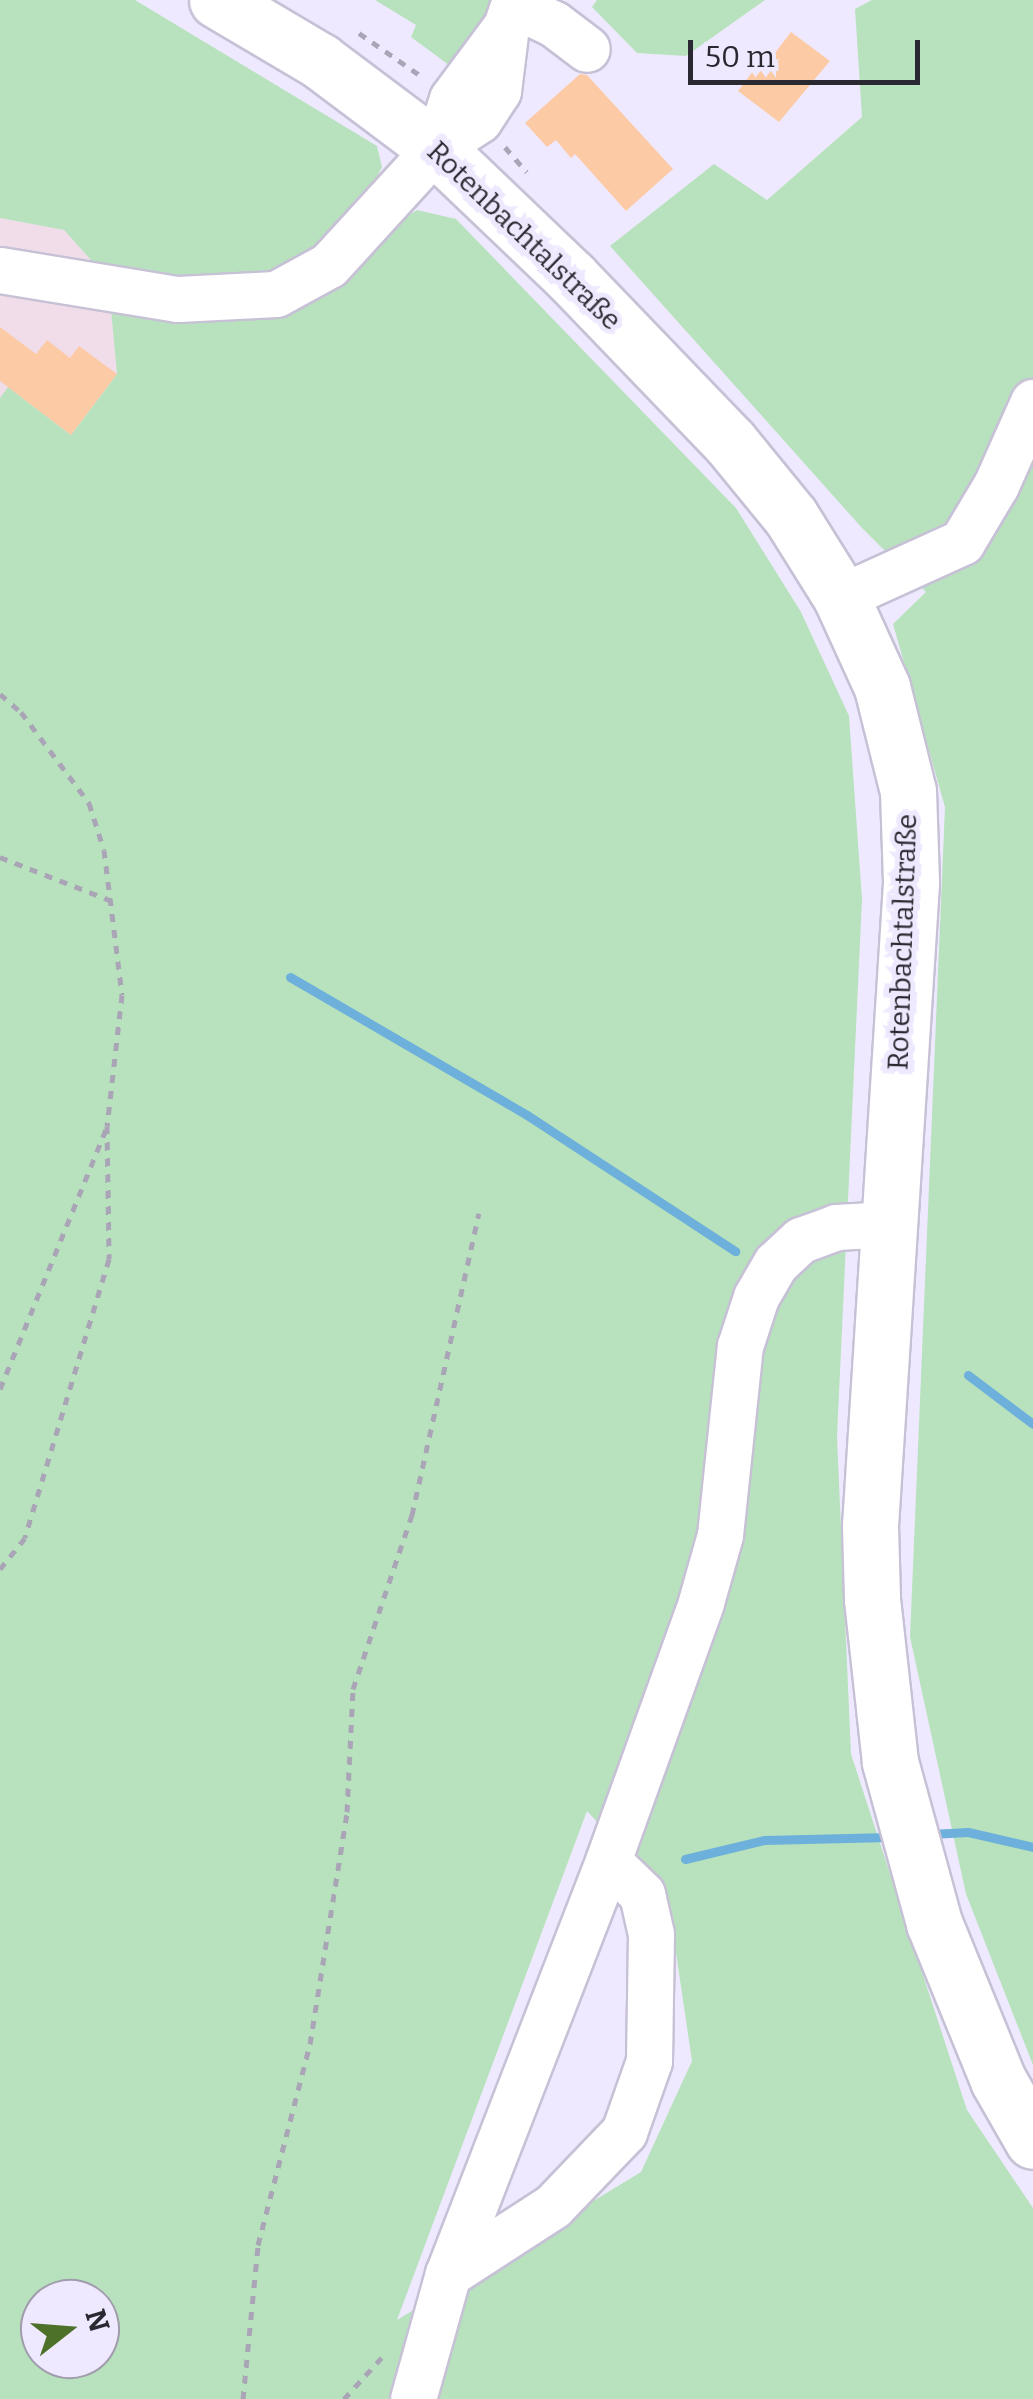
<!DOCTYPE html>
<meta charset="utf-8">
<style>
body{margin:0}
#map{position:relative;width:1033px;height:2399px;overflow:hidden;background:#efe9ff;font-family:Bitter,serif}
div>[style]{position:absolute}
.commercial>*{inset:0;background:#f1dcea}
.green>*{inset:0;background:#b8e2bd}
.stream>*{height:9px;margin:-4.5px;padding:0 4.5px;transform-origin:4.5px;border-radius:4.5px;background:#6db0db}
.building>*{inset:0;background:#fccba6}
.path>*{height:5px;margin-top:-2.5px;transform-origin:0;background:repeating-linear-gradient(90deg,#aaa5b6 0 8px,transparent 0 16px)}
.roads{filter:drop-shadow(2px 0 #c7c1d6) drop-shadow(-2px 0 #c7c1d6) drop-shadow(0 2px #c7c1d6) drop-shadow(0 -2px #c7c1d6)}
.minor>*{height:45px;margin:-22.5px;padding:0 22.5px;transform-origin:22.5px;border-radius:22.5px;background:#fff}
.major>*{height:55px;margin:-27.5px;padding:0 27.5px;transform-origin:27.5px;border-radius:27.5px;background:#fff}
span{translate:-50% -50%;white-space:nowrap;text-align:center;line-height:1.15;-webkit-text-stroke:10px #efe9ff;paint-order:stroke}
.street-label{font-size:28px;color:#2a2830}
.north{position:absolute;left:20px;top:2279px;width:100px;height:100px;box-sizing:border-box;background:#efe9ff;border:2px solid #a09cac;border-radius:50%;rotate:73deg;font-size:28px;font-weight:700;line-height:40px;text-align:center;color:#2a2830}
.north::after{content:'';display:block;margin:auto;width:35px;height:45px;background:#4e712a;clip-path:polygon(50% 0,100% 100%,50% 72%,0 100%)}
.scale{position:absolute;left:688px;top:40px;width:232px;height:45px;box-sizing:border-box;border:5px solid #2a2830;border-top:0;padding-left:12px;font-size:30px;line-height:35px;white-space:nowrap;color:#2a2830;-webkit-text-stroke:8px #efe9ff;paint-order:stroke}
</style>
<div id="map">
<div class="commercial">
<div style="clip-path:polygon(0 218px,64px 230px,108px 279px,117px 374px,71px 435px,8px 388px,0 398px)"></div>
</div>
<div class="green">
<div style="clip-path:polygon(evenodd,0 0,135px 0,377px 146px,382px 167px,363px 204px,382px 232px,417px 210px,456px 219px,736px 508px,801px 612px,849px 716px,862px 899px,837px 1437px,851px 1754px,967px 2110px,1033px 2208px,1033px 2399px,0 2399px,0 398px,8px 387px,71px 435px,117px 374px,108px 279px,64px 230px,0 218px,0 0,587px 1811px,668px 1899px,692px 2061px,641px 2172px,397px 2320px,587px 1811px,0 0,40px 2299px,100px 2299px,100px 2359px,40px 2359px,40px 2299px)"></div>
<div style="clip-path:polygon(375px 0,491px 0,486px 28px,453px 68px,411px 37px,416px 25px)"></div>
<div style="clip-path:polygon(597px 0,765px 0,686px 56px,637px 53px,592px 7px)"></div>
<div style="clip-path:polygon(872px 0,1033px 0,1033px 2065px,966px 1894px,910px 1637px,945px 807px,893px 624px,926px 592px,862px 528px,610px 246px,714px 164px,767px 200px,862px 117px,855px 9px)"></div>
</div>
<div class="stream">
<div style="left:290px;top:977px;width:274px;rotate:30.2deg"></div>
<div style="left:527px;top:1115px;width:249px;rotate:33.2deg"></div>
<div style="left:968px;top:1375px;width:81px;rotate:37deg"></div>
<div style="left:931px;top:1834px;width:37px;rotate:-3deg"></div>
<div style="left:968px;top:1832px;width:67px;rotate:13deg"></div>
<div style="left:685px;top:1859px;width:81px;rotate:-13.5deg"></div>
<div style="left:764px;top:1840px;width:126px;rotate:-1.4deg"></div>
</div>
<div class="building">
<div style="clip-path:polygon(791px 32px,830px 61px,779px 122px,738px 91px,757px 66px,762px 70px)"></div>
<div style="clip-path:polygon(580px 74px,587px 75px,673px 169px,626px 211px,575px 154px,571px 158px,556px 140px,547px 147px,525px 123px)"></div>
<div style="clip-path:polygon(0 327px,36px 354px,47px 340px,70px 358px,79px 346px,117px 374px,71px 435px,0 381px)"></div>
</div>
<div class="path">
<div style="left:359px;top:33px;width:79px;rotate:34.7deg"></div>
<div style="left:505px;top:147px;width:33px;rotate:49deg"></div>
<div style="left:0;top:694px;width:28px;rotate:41deg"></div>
<div style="left:21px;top:712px;width:114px;rotate:53.2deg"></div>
<div style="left:89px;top:803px;width:49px;rotate:72.3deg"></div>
<div style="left:104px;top:850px;width:146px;rotate:82.9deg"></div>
<div style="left:122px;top:995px;width:132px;rotate:96.5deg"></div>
<div style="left:107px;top:1126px;width:133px;rotate:89.1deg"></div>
<div style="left:109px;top:1259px;width:291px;rotate:106.8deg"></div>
<div style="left:25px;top:1538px;width:40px;rotate:129deg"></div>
<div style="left:0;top:857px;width:118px;rotate:21.4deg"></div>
<div style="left:0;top:1389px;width:281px;rotate:-67.8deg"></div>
<div style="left:243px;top:2399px;width:155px;rotate:-84.4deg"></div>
<div style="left:258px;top:2245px;width:208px;rotate:-75.5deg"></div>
<div style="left:310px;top:2044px;width:235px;rotate:-80.9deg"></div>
<div style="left:347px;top:1812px;width:123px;rotate:-87.2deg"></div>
<div style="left:353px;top:1689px;width:184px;rotate:-71.3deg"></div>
<div style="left:412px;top:1515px;width:309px;rotate:-77.5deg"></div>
<div style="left:344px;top:2399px;width:59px;rotate:-47.7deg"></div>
</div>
<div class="roads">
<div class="minor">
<div style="left:514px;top:5px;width:44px;rotate:25.4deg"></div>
<div style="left:554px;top:24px;width:41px;rotate:37.1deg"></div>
<div style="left:436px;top:148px;width:52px;rotate:-71.9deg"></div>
<div style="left:452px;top:99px;width:86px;rotate:-53.5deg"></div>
<div style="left:0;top:270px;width:180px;rotate:9.3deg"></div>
<div style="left:178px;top:299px;width:98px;rotate:-2.9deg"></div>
<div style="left:276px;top:294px;width:60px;rotate:-28.7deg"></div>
<div style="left:329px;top:265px;width:159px;rotate:-47.6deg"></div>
<div style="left:436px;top:148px;width:51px;rotate:-33.1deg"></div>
<div style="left:479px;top:120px;width:35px;rotate:-57deg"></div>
<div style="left:498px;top:91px;width:65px;rotate:-83deg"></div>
<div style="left:506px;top:26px;width:28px;rotate:-71deg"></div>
<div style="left:841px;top:597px;width:133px;rotate:-24.4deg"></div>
<div style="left:962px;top:542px;width:66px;rotate:-59.2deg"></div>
<div style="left:996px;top:485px;width:91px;rotate:-66deg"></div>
<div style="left:448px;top:2274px;width:125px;rotate:-32.9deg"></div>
<div style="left:553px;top:2206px;width:103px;rotate:-46.2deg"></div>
<div style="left:624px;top:2132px;width:75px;rotate:-70.6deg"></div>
<div style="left:649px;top:2061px;width:127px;rotate:-89.1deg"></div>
<div style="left:651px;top:1934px;width:41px;rotate:-102.7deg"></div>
<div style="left:642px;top:1894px;width:47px;rotate:-135.9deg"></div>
<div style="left:413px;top:2399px;width:130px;rotate:-74.4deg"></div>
<div style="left:448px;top:2274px;width:443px;rotate:-68.8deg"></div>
<div style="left:608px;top:1861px;width:275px;rotate:-70.2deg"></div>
<div style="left:701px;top:1602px;width:70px;rotate:-74.2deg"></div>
<div style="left:720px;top:1535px;width:190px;rotate:-84deg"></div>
<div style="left:740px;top:1346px;width:52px;rotate:-71.9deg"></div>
<div style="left:756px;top:1297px;width:39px;rotate:-60deg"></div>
<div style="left:776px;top:1263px;width:34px;rotate:-43deg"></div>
<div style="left:801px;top:1240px;width:37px;rotate:-20deg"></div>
<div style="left:836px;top:1227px;width:54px;rotate:-3.2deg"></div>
</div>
<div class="major">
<div style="left:217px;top:0;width:120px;rotate:30.6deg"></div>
<div style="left:320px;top:61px;width:145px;rotate:36.9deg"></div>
<div style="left:436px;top:148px;width:187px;rotate:43.7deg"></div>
<div style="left:571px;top:277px;width:228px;rotate:46.1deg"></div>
<div style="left:729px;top:441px;width:98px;rotate:50.8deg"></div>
<div style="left:791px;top:517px;width:94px;rotate:58deg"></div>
<div style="left:841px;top:597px;width:99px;rotate:65.5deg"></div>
<div style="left:882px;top:687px;width:107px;rotate:76deg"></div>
<div style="left:908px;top:791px;width:92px;rotate:88.1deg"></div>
<div style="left:911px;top:883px;width:644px;rotate:93.65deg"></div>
<div style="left:870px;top:1526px;width:73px;rotate:88.4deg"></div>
<div style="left:872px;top:1599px;width:164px;rotate:83.7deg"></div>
<div style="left:890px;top:1762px;width:167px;rotate:74.7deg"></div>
<div style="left:934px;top:1923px;width:170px;rotate:67.8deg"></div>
<div style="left:998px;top:2080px;width:70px;rotate:60.2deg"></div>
</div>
</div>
<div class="street-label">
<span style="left:524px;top:236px;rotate:44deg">Rotenbachtalstraße</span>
<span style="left:903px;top:942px;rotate:-88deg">Rotenbachtalstraße</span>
</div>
<div class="north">N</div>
<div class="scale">50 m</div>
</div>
